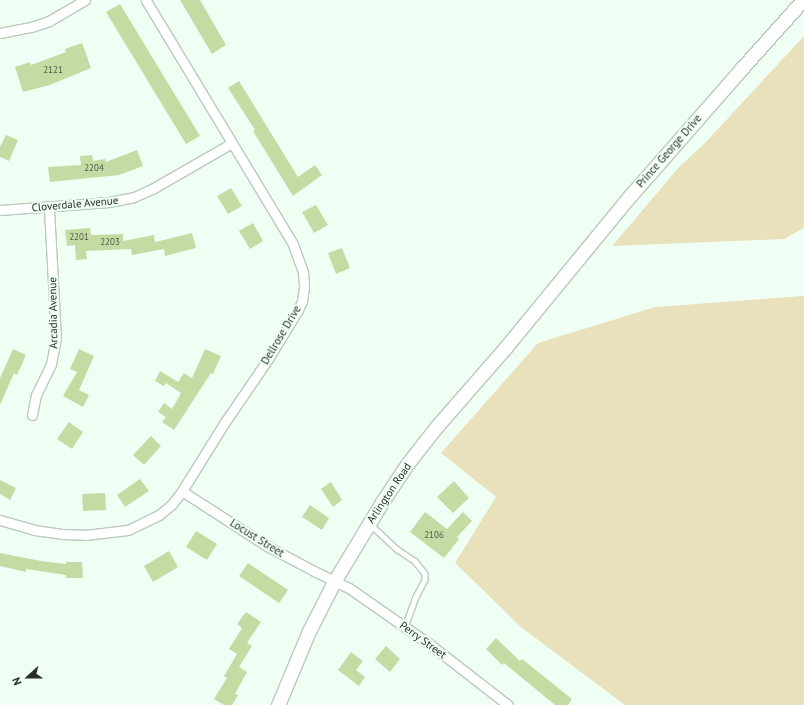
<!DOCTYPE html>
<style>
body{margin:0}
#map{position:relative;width:804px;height:705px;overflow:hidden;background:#f0fff4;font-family:"PT Sans",sans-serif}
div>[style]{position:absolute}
.green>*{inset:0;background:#e9e1bb}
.building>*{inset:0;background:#c4dba4}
.roads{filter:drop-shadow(1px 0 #bbc9bf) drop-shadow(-1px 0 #bbc9bf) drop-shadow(0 1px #bbc9bf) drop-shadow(0 -1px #bbc9bf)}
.lane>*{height:4.5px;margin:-2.25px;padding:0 2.25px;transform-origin:2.25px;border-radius:2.25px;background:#fff}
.street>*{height:9px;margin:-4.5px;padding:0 4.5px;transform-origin:4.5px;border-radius:4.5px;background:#fff}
.secondary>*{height:13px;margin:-6.5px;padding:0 6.5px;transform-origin:6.5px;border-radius:6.5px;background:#fff}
span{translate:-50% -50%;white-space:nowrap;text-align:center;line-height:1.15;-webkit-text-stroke:4px #f0fff4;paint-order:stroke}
.number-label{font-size:9px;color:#505949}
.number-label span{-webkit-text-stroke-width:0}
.street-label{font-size:11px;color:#292e2b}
.north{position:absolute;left:8px;top:657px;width:40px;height:40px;-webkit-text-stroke:3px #f0fff4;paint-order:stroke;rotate:249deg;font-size:11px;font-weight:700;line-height:16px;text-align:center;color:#292e2b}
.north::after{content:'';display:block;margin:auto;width:14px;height:18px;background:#292e2b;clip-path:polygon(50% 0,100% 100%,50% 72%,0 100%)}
</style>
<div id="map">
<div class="green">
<div style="clip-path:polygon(804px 36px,804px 228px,784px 239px,612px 246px,680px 166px,704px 144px)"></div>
<div style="clip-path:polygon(804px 296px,804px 705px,625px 705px,522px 628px,455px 563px,496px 497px,441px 453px,538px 343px,655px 307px)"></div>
</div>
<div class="building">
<div style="clip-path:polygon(180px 0,200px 0,226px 45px,212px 54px)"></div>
<div style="clip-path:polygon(120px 4px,200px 136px,186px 144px,106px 12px)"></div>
<div style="clip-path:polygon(82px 43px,91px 68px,50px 85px,23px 92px,15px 67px,30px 62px,31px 65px,66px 52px,65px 49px)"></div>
<div style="clip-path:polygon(239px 81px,298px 177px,315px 165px,322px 175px,293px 196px,253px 131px,255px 130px,228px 88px)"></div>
<div style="clip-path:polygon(6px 135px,18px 140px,9px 161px,0 157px,0 147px)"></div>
<div style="clip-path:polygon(137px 150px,143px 166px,119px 175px,50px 182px,48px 167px,81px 165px,80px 156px,92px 155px,93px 161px,105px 159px,106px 162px)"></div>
<div style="clip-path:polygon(231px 188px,242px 206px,228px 214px,217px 196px)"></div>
<div style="clip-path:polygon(316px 205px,328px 225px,314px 233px,302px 212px)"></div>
<div style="clip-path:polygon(253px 223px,263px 241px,250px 249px,239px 231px)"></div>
<div style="clip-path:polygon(90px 228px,91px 235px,123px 234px,123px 241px,154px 235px,155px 242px,192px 233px,196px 248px,165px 256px,164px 249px,132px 255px,131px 249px,86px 251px,87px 259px,76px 260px,75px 245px,67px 246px,65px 230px)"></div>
<div style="clip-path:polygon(342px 248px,350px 268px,336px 274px,328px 253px)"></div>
<div style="clip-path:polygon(13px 349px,26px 355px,17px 375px,14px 373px,0 405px,0 378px)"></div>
<div style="clip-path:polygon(79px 349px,94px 356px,79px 390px,89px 395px,83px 407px,63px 396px,77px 372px,70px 369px)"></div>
<div style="clip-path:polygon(205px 349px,221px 356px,213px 374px,211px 373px,174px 430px,162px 422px,166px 417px,158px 412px,164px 403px,172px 409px,181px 393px,166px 383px,164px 386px,155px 381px,160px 371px,178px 382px,184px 373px,192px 378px)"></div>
<div style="clip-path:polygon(69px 422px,83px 432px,72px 449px,57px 439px)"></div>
<div style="clip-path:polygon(151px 436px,161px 446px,144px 465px,133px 455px)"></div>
<div style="clip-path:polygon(140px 479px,149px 491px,125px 507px,117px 495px)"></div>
<div style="clip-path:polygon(0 480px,16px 488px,10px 500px,0 494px)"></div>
<div style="clip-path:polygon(454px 481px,469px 498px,453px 513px,437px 497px)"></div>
<div style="clip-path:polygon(331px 482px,342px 500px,333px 507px,321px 489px)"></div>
<div style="clip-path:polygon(105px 493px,106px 510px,83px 511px,82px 494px)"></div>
<div style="clip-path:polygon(310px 505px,329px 518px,322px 530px,302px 517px)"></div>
<div style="clip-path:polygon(425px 512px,447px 529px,463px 512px,472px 521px,457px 537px,459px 539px,444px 558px,410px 532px)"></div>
<div style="clip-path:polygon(196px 531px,217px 544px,207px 560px,186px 547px)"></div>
<div style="clip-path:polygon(169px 551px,178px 567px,153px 582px,144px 566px)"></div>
<div style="clip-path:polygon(0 553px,41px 561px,66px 564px,66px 562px,82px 562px,83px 578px,66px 578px,66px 575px,26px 569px,26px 572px,0 566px)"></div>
<div style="clip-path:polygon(248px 563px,288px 590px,279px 603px,239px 576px)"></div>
<div style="clip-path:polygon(246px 612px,261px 622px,247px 643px,252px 646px,239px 667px,247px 672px,235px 694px,238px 695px,232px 705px,224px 705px,214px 699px,227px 678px,224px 676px,237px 654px,229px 649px,242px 628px,237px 624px)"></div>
<div style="clip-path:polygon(496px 638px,520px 661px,522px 659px,572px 699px,568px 705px,555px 705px,504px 663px,502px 665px,486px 649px)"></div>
<div style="clip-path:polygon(386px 646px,400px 659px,390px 672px,375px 659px)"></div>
<div style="clip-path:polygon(351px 652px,363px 661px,356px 670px,365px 677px,359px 686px,338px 670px)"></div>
</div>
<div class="roads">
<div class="lane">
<div style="left:370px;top:524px;width:37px;rotate:43deg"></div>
<div style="left:397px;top:549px;width:22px;rotate:34deg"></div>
<div style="left:415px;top:561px;width:16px;rotate:52deg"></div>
<div style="left:425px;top:574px;width:6px;rotate:90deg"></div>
<div style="left:425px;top:580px;width:19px;rotate:118deg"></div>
<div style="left:416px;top:597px;width:32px;rotate:110deg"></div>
</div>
<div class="street">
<div style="left:0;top:33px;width:32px;rotate:-11deg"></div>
<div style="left:31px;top:27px;width:19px;rotate:-18deg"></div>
<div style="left:49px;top:21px;width:42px;rotate:-30.3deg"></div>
<div style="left:0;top:210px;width:109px;rotate:-4.2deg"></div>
<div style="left:109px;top:202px;width:25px;rotate:-11deg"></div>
<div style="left:134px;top:197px;width:20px;rotate:-24deg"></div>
<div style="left:152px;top:189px;width:92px;rotate:-29.9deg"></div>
<div style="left:32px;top:415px;width:20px;rotate:-79deg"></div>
<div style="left:36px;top:395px;width:34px;rotate:-64deg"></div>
<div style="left:51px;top:364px;width:26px;rotate:-79deg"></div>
<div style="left:56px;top:338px;width:131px;rotate:-93.1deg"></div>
<div style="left:182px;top:491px;width:101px;rotate:32.9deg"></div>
<div style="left:267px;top:546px;width:53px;rotate:28deg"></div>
<div style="left:314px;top:571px;width:39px;rotate:26deg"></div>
<div style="left:349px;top:588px;width:101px;rotate:34.9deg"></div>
<div style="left:432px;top:646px;width:96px;rotate:37.8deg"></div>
<div style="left:0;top:520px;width:35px;rotate:16deg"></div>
<div style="left:34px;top:530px;width:28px;rotate:8deg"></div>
<div style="left:62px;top:534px;width:23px;rotate:2deg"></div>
<div style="left:85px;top:535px;width:43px;rotate:-6.6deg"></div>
<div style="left:128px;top:530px;width:34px;rotate:-26deg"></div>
<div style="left:159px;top:515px;width:17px;rotate:-40deg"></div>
<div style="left:172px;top:504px;width:16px;rotate:-52deg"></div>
<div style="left:182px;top:491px;width:81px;rotate:-58.1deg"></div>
<div style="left:225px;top:422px;width:76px;rotate:-55.7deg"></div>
<div style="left:268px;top:359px;width:57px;rotate:-58.5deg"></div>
<div style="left:298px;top:310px;width:10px;rotate:-66deg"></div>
<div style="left:302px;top:301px;width:15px;rotate:-82deg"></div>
<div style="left:304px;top:286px;width:14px;rotate:-94deg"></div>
<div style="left:303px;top:272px;width:30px;rotate:-110deg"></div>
<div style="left:293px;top:244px;width:285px;rotate:-121.1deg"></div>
</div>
<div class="secondary">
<div style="left:278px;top:705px;width:80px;rotate:-67.3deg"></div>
<div style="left:309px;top:631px;width:57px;rotate:-63deg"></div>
<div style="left:335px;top:580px;width:91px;rotate:-58.9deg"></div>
<div style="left:382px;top:502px;width:47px;rotate:-56.3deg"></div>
<div style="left:408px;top:463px;width:47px;rotate:-51.9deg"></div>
<div style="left:437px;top:426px;width:103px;rotate:-48.9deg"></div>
<div style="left:505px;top:348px;width:197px;rotate:-50.6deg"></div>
<div style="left:630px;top:196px;width:170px;rotate:-48.8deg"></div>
<div style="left:742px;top:68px;width:91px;rotate:-48.1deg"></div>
</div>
</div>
<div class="number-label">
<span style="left:53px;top:70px">2121</span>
<span style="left:94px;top:168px">2204</span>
<span style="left:79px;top:237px">2201</span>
<span style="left:110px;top:242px">2203</span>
<span style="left:434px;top:535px">2106</span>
</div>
<div class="street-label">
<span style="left:669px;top:151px;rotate:-49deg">Prince George Drive</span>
<span style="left:75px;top:204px;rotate:-5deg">Cloverdale Avenue</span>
<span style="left:53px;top:313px;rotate:-91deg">Arcadia Avenue</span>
<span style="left:281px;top:335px;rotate:-59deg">Dellrose Drive</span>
<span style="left:389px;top:493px;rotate:-56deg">Arlington Road</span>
<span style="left:257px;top:538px;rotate:32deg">Locust Street</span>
<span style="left:423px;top:640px;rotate:36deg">Perry Street</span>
</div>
<div class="north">N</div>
</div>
